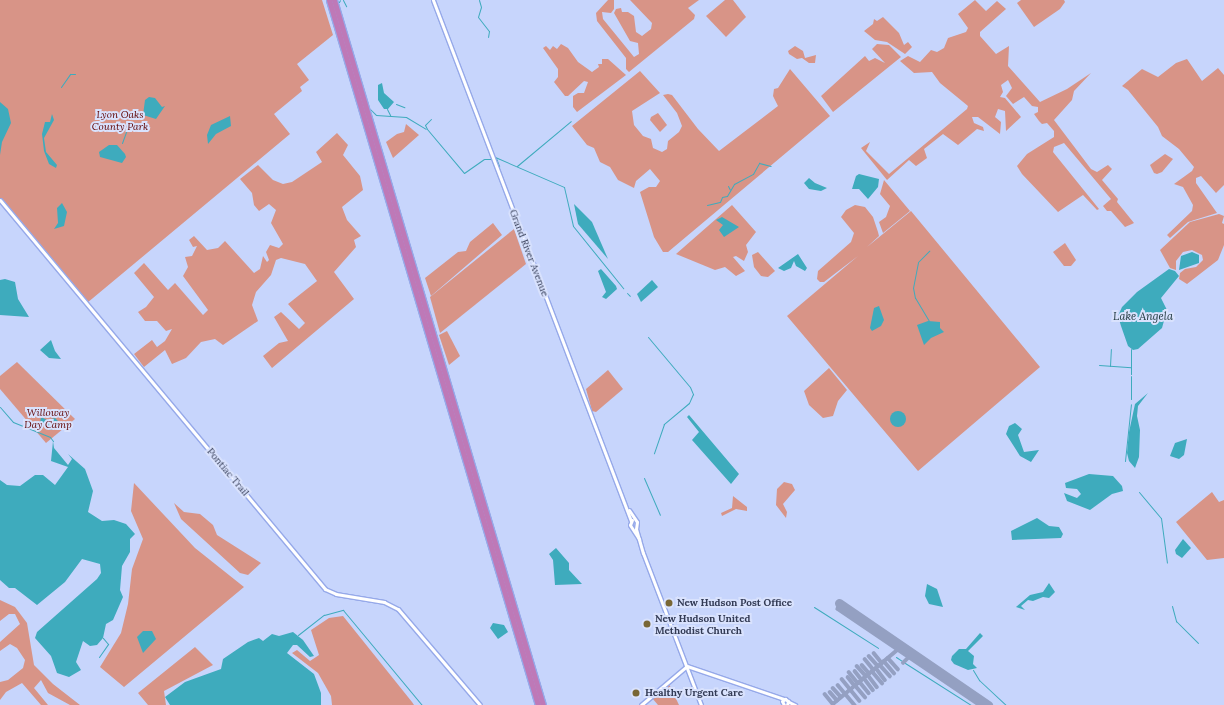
<!DOCTYPE html>
<style>
body{margin:0}
#map{position:relative;width:1224px;height:705px;overflow:hidden;background:#c7d5fc;font-family:Lora,serif}
div>[style]{position:absolute}
.green>*{inset:0;background:#d89487}
.water>*{inset:0;background:#3eabbd}
.round{border-radius:50%}
.stream>*{height:1px;margin:-0.5px;padding:0 0.5px;transform-origin:0.5px;border-radius:0.5px;background:#3eabbd}
.taxiway>*{height:3.5px;margin:-1.75px;padding:0 1.75px;transform-origin:1.75px;border-radius:1.75px;background:#94a0c2}
.runway>*{height:9px;margin:-4.5px;padding:0 4.5px;transform-origin:4.5px;border-radius:4.5px;background:#94a0c2}
.roads{filter:drop-shadow(1px 0 #96a9e9) drop-shadow(-1px 0 #96a9e9) drop-shadow(0 1px #96a9e9) drop-shadow(0 -1px #96a9e9)}
.secondary>*{height:3px;margin:-1.5px;padding:0 1.5px;transform-origin:1.5px;border-radius:1.5px;background:#fff}
.motorway>*{height:5px;margin:-2.5px;padding:0 2.5px;transform-origin:2.5px;border-radius:2.5px;background:#be79b7}
.dots>*{width:11px;height:11px;translate:-50% -50%;box-sizing:border-box;border:2px solid #d9e2fd;border-radius:50%}
span{translate:-50% -50%;white-space:nowrap;text-align:center;line-height:1.15;-webkit-text-stroke:4px #d9e2fd;paint-order:stroke}
.park-label{font-size:10px;color:#5f0200;font-style:italic}
.street-label{font-size:10px;color:#333b55}
.poi-label{font-size:10px;color:#333b55;font-weight:700}
.left{translate:0 -50%;text-align:left}
.water-label{font-size:11px;color:#1b3338;font-style:italic}
</style>
<div id="map">
<div class="green">
<div style="clip-path:polygon(0 0,322px 0,333px 35px,297px 64px,309px 80px,300px 87px,302px 91px,274px 114px,290px 134px,87px 303px,0 199px)"></div>
<div style="clip-path:polygon(608px 0,614px 0,614px 9px,611px 13px,602px 12px,603px 19px,634px 57px,639px 54px,638px 43px,630px 41px,614px 13px,616px 9px,621px 8px,622px 12px,628px 12px,634px 16px,636px 32px,642px 36px,651px 29px,652px 23px,630px 0,699px 0,688px 8px,695px 15px,694px 19px,629px 72px,626px 69px,626px 58px,597px 21px,596px 13px)"></div>
<div style="clip-path:polygon(725px 0,733px 0,746px 17px,726px 37px,706px 16px)"></div>
<div style="clip-path:polygon(975px 0,986px 11px,997px 1px,1006px 9px,980px 32px,980px 36px,996px 54px,1009px 46px,1008px 66px,1040px 102px,1067px 89px,1091px 73px,1074px 91px,1072px 100px,1054px 120px,1091px 169px,1097px 172px,1108px 165px,1112px 169px,1102px 180px,1118px 199px,1117px 202px,1134px 223px,1132px 224px,1125px 227px,1111px 211px,1107px 211px,1103px 206px,1111px 199px,1064px 143px,1054px 147px,1053px 152px,1099px 209px,1097px 210px,1083px 195px,1058px 212px,1022px 174px,1017px 166px,1027px 154px,1054px 137px,1054px 131px,1047px 123px,1042px 124px,1039px 121px,1034px 114px,1038px 112px,1038px 107px,1032px 106px,1024px 97px,1013px 104px,1006px 96px,1012px 88px,1008px 80px,1001px 85px,1003px 92px,1000px 97px,1005px 98px,1021px 117px,1006px 131px,1005px 111px,998px 109px,995px 117px,1001px 122px,1000px 134px,978px 117px,972px 117px,974px 123px,983px 127px,984px 131px,977px 129px,958px 145px,943px 134px,924px 149px,927px 158px,916px 166px,909px 160px,887px 180px,861px 148px,870px 142px,866px 151px,889px 174px,967px 109px,968px 106px,940px 83px,932px 72px,914px 73px,900px 61px,908px 56px,920px 62px,931px 50px,937px 52px,944px 48px,948px 38px,966px 32px,968px 28px,958px 14px)"></div>
<div style="clip-path:polygon(1021px 0,1064px 0,1065px 2px,1060px 9px,1034px 27px,1017px 3px)"></div>
<div style="clip-path:polygon(883px 17px,899px 33px,904px 45px,908px 42px,912px 47px,905px 54px,887px 42px,875px 40px,864px 31px,873px 24px,874px 19px,877px 21px)"></div>
<div style="clip-path:polygon(561px 44px,568px 48px,578px 62px,592px 72px,599px 67px,598px 64px,602px 64px,602px 59px,608px 59px,626px 75px,577px 112px,573px 107px,573px 96px,578px 93px,584px 93px,588px 82px,584px 81px,568px 96px,565px 96px,554px 82px,558px 77px,558px 69px,543px 48px,546px 46px,550px 50px,553px 46px,557px 49px)"></div>
<div style="clip-path:polygon(877px 44px,889px 45px,901px 57px,833px 112px,821px 96px,865px 56px,869px 61px,875px 58px,885px 63px,872px 49px)"></div>
<div style="clip-path:polygon(795px 46px,803px 51px,805px 58px,816px 55px,815px 63px,809px 63px,802px 58px,797px 59px,789px 54px,788px 51px)"></div>
<div style="clip-path:polygon(1187px 59px,1202px 81px,1218px 68px,1224px 75px,1224px 185px,1216px 193px,1201px 176px,1196px 178px,1196px 183px,1217px 213px,1188px 222px,1170px 238px,1167px 235px,1192px 211px,1193px 205px,1183px 187px,1174px 184px,1192px 171px,1194px 167px,1179px 149px,1162px 136px,1158px 127px,1128px 90px,1122px 86px,1142px 69px,1158px 77px,1176px 63px)"></div>
<div style="clip-path:polygon(790px 69px,830px 116px,668px 252px,663px 252px,654px 237px,640px 192px,649px 187px,656px 187px,660px 181px,650px 169px,636px 181px,634px 188px,618px 180px,610px 167px,600px 162px,594px 148px,587px 145px,572px 126px,640px 71px,660px 93px,632px 111px,634px 125px,643px 136px,651px 139px,653px 148px,662px 152px,667px 149px,668px 141px,679px 132px,682px 126px,677px 113px,663px 95px,668px 94px,672px 95px,698px 129px,719px 151px,778px 106px,773px 96px,774px 89px,778px 88px)"></div>
<div style="clip-path:polygon(658px 113px,667px 125px,660px 132px,650px 120px,651px 117px)"></div>
<div style="clip-path:polygon(406px 124px,419px 135px,393px 158px,386px 142px,397px 134px,404px 132px)"></div>
<div style="clip-path:polygon(337px 133px,348px 145px,343px 155px,360px 176px,363px 190px,342px 207px,347px 220px,361px 236px,354px 240px,356px 247px,334px 272px,354px 299px,272px 368px,263px 356px,279px 343px,288px 341px,274px 317px,281px 312px,299px 329px,305px 323px,288px 304px,317px 281px,305px 264px,281px 258px,276px 260px,271px 275px,256px 292px,252px 305px,258px 321px,223px 345px,215px 339px,201px 342px,186px 358px,172px 364px,165px 350px,144px 367px,134px 354px,152px 340px,157px 347px,165px 341px,172px 329px,166px 331px,157px 321px,145px 321px,138px 312px,146px 307px,154px 297px,134px 273px,144px 263px,168px 290px,175px 283px,203px 315px,208px 310px,183px 276px,188px 267px,185px 257px,192px 256px,197px 246px,193px 247px,189px 240px,194px 236px,207px 250px,218px 248px,225px 241px,254px 273px,260px 269px,263px 256px,267px 262px,269px 260px,266px 252px,270px 245px,279px 248px,283px 244px,271px 223px,276px 210px,269px 204px,259px 211px,254px 205px,252px 193px,240px 179px,258px 165px,273px 180px,283px 184px,292px 182px,322px 162px,316px 152px)"></div>
<div style="clip-path:polygon(1165px 154px,1173px 159px,1162px 172px,1157px 174px,1154px 173px,1150px 165px)"></div>
<div style="clip-path:polygon(884px 180px,910px 211px,883px 233px,879px 222px,886px 217px,890px 206px,880px 194px)"></div>
<div style="clip-path:polygon(732px 205px,756px 232px,746px 245px,748px 252px,744px 261px,736px 256px,733px 257px,745px 271px,736px 276px,725px 267px,715px 270px,676px 254px)"></div>
<div style="clip-path:polygon(855px 205px,865px 207px,873px 217px,878px 232px,879px 236px,867px 247px,911px 211px,1040px 367px,918px 471px,787px 316px,858px 256px,824px 282px,820px 282px,817px 279px,818px 271px,851px 242px,854px 233px,841px 217px,846px 210px)"></div>
<div style="clip-path:polygon(1219px 214px,1224px 216px,1222px 223px,1224px 224px,1224px 245px,1218px 260px,1187px 284px,1179px 279px,1180px 273px,1185px 269px,1196px 267px,1203px 260px,1202px 255px,1192px 250px,1183px 252px,1176px 261px,1176px 270px,1170px 268px,1160px 250px,1190px 222px)"></div>
<div style="clip-path:polygon(493px 223px,502px 235px,431px 296px,425px 278px,458px 252px,466px 251px,470px 242px)"></div>
<div style="clip-path:polygon(514px 229px,526px 264px,440px 333px,430px 297px)"></div>
<div style="clip-path:polygon(1065px 243px,1076px 260px,1071px 266px,1064px 266px,1053px 252px)"></div>
<div style="clip-path:polygon(758px 252px,775px 271px,768px 277px,761px 276px,754px 267px,752px 255px)"></div>
<div style="clip-path:polygon(447px 331px,460px 356px,449px 365px,439px 335px)"></div>
<div style="clip-path:polygon(17px 362px,75px 419px,46px 443px,0 389px,0 376px)"></div>
<div style="clip-path:polygon(829px 368px,847px 390px,838px 401px,833px 416px,823px 418px,809px 405px,804px 391px)"></div>
<div style="clip-path:polygon(608px 370px,623px 389px,596px 412px,592px 411px,586px 389px)"></div>
<div style="clip-path:polygon(784px 482px,792px 484px,795px 490px,783px 504px,787px 512px,786px 518px,776px 505px,777px 489px)"></div>
<div style="clip-path:polygon(134px 483px,195px 548px,244px 587px,124px 687px,100px 667px,121px 633px,128px 604px,132px 569px,143px 539px,131px 511px)"></div>
<div style="clip-path:polygon(1212px 492px,1219px 502px,1224px 500px,1224px 558px,1207px 560px,1176px 522px)"></div>
<div style="clip-path:polygon(733px 496px,747px 507px,747px 511px,736px 509px,722px 516px,721px 513px,732px 508px)"></div>
<div style="clip-path:polygon(174px 503px,184px 512px,200px 514px,213px 525px,217px 535px,261px 563px,248px 575px,240px 573px,181px 519px)"></div>
<div style="clip-path:polygon(0 600px,15px 607px,27px 623px,34px 665px,53px 684px,80px 705px,70px 705px,48px 693px,41px 680px,34px 688px,48px 705px,41px 705px,22px 683px,6px 692px,0 700px,0 682px,8px 680px,23px 668px,25px 660px,17px 648px,10px 644px,0 651px,0 642px,20px 624px,15px 614px,9px 614px,0 621px)"></div>
<div style="clip-path:polygon(343px 616px,412px 702px,414px 705px,332px 705px,331px 696px,318px 673px,292px 653px,297px 650px,310px 661px,319px 655px,311px 630px,329px 618px)"></div>
<div style="clip-path:polygon(195px 647px,213px 665px,164px 691px,166px 705px,148px 705px,138px 693px)"></div>
<div style="clip-path:polygon(669px 684px,679px 705px,658px 705px,652px 698px)"></div>
</div>
<div class="water">
<div style="clip-path:polygon(382px 83px,384px 93px,394px 102px,388px 109px,384px 109px,378px 100px,378px 85px)"></div>
<div style="clip-path:polygon(149px 97px,155px 98px,162px 107px,165px 106px,156px 119px,143px 115px,145px 100px)"></div>
<div style="clip-path:polygon(0 102px,8px 109px,11px 123px,2px 142px,0 155px)"></div>
<div style="clip-path:polygon(52px 114px,54px 120px,44px 138px,46px 152px,57px 165px,56px 168px,49px 164px,44px 151px,42px 134px,45px 122px,50px 122px)"></div>
<div style="clip-path:polygon(230px 116px,231px 126px,216px 134px,208px 144px,207px 135px,211px 125px)"></div>
<div style="clip-path:polygon(109px 145px,117px 145px,125px 154px,126px 157px,122px 163px,100px 157px,99px 152px)"></div>
<div style="clip-path:polygon(859px 174px,879px 179px,878px 187px,868px 199px,859px 189px,852px 189px,856px 176px)"></div>
<div style="clip-path:polygon(809px 178px,815px 183px,827px 188px,821px 191px,809px 189px,804px 183px)"></div>
<div style="clip-path:polygon(62px 203px,67px 212px,64px 226px,54px 229px,58px 223px,57px 208px)"></div>
<div style="clip-path:polygon(574px 204px,592px 222px,608px 259px,578px 224px)"></div>
<div style="clip-path:polygon(722px 217px,739px 227px,724px 237px,719px 230px,723px 225px,716px 220px)"></div>
<div style="clip-path:polygon(1192px 252px,1199px 255px,1199px 263px,1179px 270px,1181px 256px)"></div>
<div style="clip-path:polygon(798px 254px,807px 268px,805px 271px,796px 266px,794px 261px,791px 268px,784px 271px,778px 268px)"></div>
<div style="clip-path:polygon(601px 269px,616px 286px,617px 289px,606px 299px,602px 297px,606px 292px,598px 271px)"></div>
<div style="clip-path:polygon(1169px 269px,1175px 271px,1179px 276px,1161px 298px,1167px 310px,1162px 328px,1138px 349px,1133px 350px,1128px 346px,1121px 326px,1118px 316px,1122px 307px,1137px 292px)"></div>
<div style="clip-path:polygon(5px 279px,15px 282px,18px 299px,29px 317px,0 315px,0 280px)"></div>
<div style="clip-path:polygon(652px 280px,658px 287px,641px 302px,637px 294px)"></div>
<div style="clip-path:polygon(879px 306px,884px 320px,881px 326px,872px 331px,870px 328px,874px 308px)"></div>
<div style="clip-path:polygon(928px 321px,940px 322px,940px 328px,944px 332px,931px 338px,924px 345px,917px 325px)"></div>
<div style="clip-path:polygon(51px 340px,55px 351px,61px 359px,49px 358px,40px 350px)"></div>
<div style="clip-path:polygon(1148px 393px,1138px 406px,1137px 416px,1140px 430px,1139px 457px,1135px 468px,1129px 461px,1127px 453px,1129px 432px,1135px 404px)"></div>
<div class="round" style="left:890px;top:411px;width:16px;height:16px"></div>
<div style="clip-path:polygon(689px 415px,739px 474px,731px 484px,692px 440px,699px 432px,687px 417px)"></div>
<div style="clip-path:polygon(41px 417px,47px 420px,55px 418px,60px 423px,59px 428px,49px 430px,40px 423px)"></div>
<div style="clip-path:polygon(1015px 423px,1022px 429px,1018px 435px,1024px 452px,1039px 450px,1031px 462px,1020px 456px,1006px 434px,1009px 426px)"></div>
<div style="clip-path:polygon(1187px 439px,1184px 455px,1179px 459px,1170px 456px,1175px 443px)"></div>
<div style="clip-path:polygon(53px 441px,54px 448px,68px 465px,72px 459px,68px 454px,85px 469px,93px 491px,88px 512px,102px 521px,114px 520px,126px 524px,135px 534px,130px 539px,130px 552px,122px 566px,120px 590px,123px 597px,113px 620px,106px 624px,103px 638px,97px 645px,90px 646px,83px 641px,76px 662px,81px 670px,69px 677px,57px 673px,51px 656px,35px 638px,37px 632px,97px 579px,101px 573px,100px 564px,82px 559px,65px 582px,37px 605px,15px 588px,9px 588px,0 580px,0 480px,7px 485px,20px 486px,35px 475px,43px 475px,55px 485px,68px 467px,51px 461px)"></div>
<div style="clip-path:polygon(1089px 474px,1113px 476px,1122px 486px,1123px 491px,1112px 494px,1090px 510px,1067px 501px,1064px 493px,1077px 498px,1081px 494px,1077px 489px,1066px 488px,1065px 483px)"></div>
<div style="clip-path:polygon(1037px 518px,1049px 526px,1059px 527px,1063px 534px,1061px 538px,1012px 540px,1011px 531px)"></div>
<div style="clip-path:polygon(1183px 539px,1191px 548px,1182px 558px,1176px 554px,1175px 550px)"></div>
<div style="clip-path:polygon(556px 548px,569px 563px,569px 570px,582px 584px,555px 585px,553px 560px,549px 554px)"></div>
<div style="clip-path:polygon(1049px 583px,1055px 592px,1049px 598px,1043px 597px,1033px 601px,1028px 600px,1021px 606px,1025px 610px,1016px 607px,1030px 595px,1043px 592px)"></div>
<div style="clip-path:polygon(927px 584px,937px 589px,943px 607px,929px 604px,925px 596px)"></div>
<div style="clip-path:polygon(493px 623px,504px 625px,508px 632px,498px 639px,490px 628px)"></div>
<div style="clip-path:polygon(143px 631px,152px 631px,156px 639px,143px 653px,137px 637px)"></div>
<div style="clip-path:polygon(293px 632px,303px 640px,314px 656px,310px 657px,297px 645px,293px 645px,287px 653px,314px 674px,321px 693px,321px 705px,170px 705px,165px 697px,185px 682px,221px 669px,223px 659px,248px 642px,259px 638px,263px 641px,272px 634px,279px 636px)"></div>
<div style="clip-path:polygon(980px 633px,983px 636px,968px 651px,974px 656px,973px 664px,977px 668px,968px 670px,954px 664px,951px 660px,952px 656px,959px 649px,966px 649px)"></div>
</div>
<div class="stream">
<div style="left:343px;top:0;width:7px;rotate:63deg"></div>
<div style="left:479px;top:0;width:7px;rotate:74deg"></div>
<div style="left:481px;top:7px;width:10px;rotate:107deg"></div>
<div style="left:478px;top:17px;width:18px;rotate:52deg"></div>
<div style="left:489px;top:31px;width:6px;rotate:99deg"></div>
<div style="left:339px;top:2px;width:2px;rotate:-63deg"></div>
<div style="left:61px;top:87px;width:16px;rotate:-55deg"></div>
<div style="left:70px;top:74px;width:5px"></div>
<div style="left:396px;top:104px;width:9px;rotate:21deg"></div>
<div style="left:370px;top:109px;width:8px;rotate:45deg"></div>
<div style="left:376px;top:115px;width:30px;rotate:4deg"></div>
<div style="left:406px;top:117px;width:23px;rotate:31deg"></div>
<div style="left:387px;top:109px;width:7px;rotate:63deg"></div>
<div style="left:431px;top:119px;width:8px;rotate:135deg"></div>
<div style="left:425px;top:125px;width:4px;rotate:63deg"></div>
<div style="left:427px;top:129px;width:57px;rotate:49.9deg"></div>
<div style="left:464px;top:173px;width:24px;rotate:-35deg"></div>
<div style="left:484px;top:159px;width:7px"></div>
<div style="left:122px;top:143px;width:15px;rotate:-70deg"></div>
<div style="left:495px;top:157px;width:75px;rotate:23.5deg"></div>
<div style="left:564px;top:187px;width:40px;rotate:77deg"></div>
<div style="left:573px;top:226px;width:80px;rotate:51.1deg"></div>
<div style="left:496px;top:158px;width:9px;rotate:69deg"></div>
<div style="left:517px;top:166px;width:70px;rotate:-39.8deg"></div>
<div style="left:728px;top:186px;width:4px;rotate:63deg"></div>
<div style="left:707px;top:205px;width:13px;rotate:-13deg"></div>
<div style="left:720px;top:202px;width:5px;rotate:-68deg"></div>
<div style="left:722px;top:197px;width:5px;rotate:-11deg"></div>
<div style="left:727px;top:196px;width:14px;rotate:-60deg"></div>
<div style="left:734px;top:184px;width:21px;rotate:-28deg"></div>
<div style="left:753px;top:174px;width:13px;rotate:-61deg"></div>
<div style="left:759px;top:163px;width:12px;rotate:14deg"></div>
<div style="left:627px;top:293px;width:4px;rotate:45deg"></div>
<div style="left:929px;top:321px;width:27px;rotate:-121deg"></div>
<div style="left:915px;top:298px;width:10px;rotate:-101deg"></div>
<div style="left:913px;top:288px;width:26px;rotate:-79deg"></div>
<div style="left:918px;top:262px;width:16px;rotate:-45deg"></div>
<div style="left:648px;top:337px;width:65px;rotate:50deg"></div>
<div style="left:690px;top:387px;width:8px;rotate:67deg"></div>
<div style="left:693px;top:394px;width:10px;rotate:114deg"></div>
<div style="left:689px;top:403px;width:33px;rotate:140deg"></div>
<div style="left:664px;top:424px;width:31px;rotate:109deg"></div>
<div style="left:1131px;top:349px;width:25px;rotate:90deg"></div>
<div style="left:1099px;top:365px;width:32px;rotate:4deg"></div>
<div style="left:1110px;top:366px;width:17px;rotate:-87deg"></div>
<div style="left:1131px;top:399px;width:23px;rotate:-90deg"></div>
<div style="left:0;top:407px;width:20px;rotate:49deg"></div>
<div style="left:13px;top:422px;width:40px;rotate:22deg"></div>
<div style="left:50px;top:437px;width:5px;rotate:53deg"></div>
<div style="left:1125px;top:461px;width:57px;rotate:-84deg"></div>
<div style="left:644px;top:478px;width:40px;rotate:66.6deg"></div>
<div style="left:1139px;top:492px;width:34px;rotate:50deg"></div>
<div style="left:1161px;top:518px;width:45px;rotate:82.4deg"></div>
<div style="left:1172px;top:606px;width:16px;rotate:75deg"></div>
<div style="left:1176px;top:621px;width:31px;rotate:45deg"></div>
<div style="left:814px;top:607px;width:76px;rotate:32.6deg"></div>
<div style="left:298px;top:635px;width:33px;rotate:-38deg"></div>
<div style="left:324px;top:615px;width:20px;rotate:-15deg"></div>
<div style="left:343px;top:610px;width:124px;rotate:50.3deg"></div>
<div style="left:99px;top:657px;width:16px;rotate:-55deg"></div>
<div style="left:108px;top:644px;width:8px;rotate:-130deg"></div>
<div style="left:896px;top:657px;width:7px;rotate:34deg"></div>
<div style="left:905px;top:663px;width:78px;rotate:32.5deg"></div>
<div style="left:973px;top:670px;width:12px;rotate:59deg"></div>
<div style="left:979px;top:680px;width:37px;rotate:43deg"></div>
</div>
<div class="taxiway">
<div style="left:840px;top:604px;width:5px;rotate:112deg"></div>
<div style="left:838px;top:609px;width:171px;rotate:34.1deg"></div>
<div style="left:874px;top:653px;width:13px;rotate:51deg"></div>
<div style="left:869px;top:656px;width:13px;rotate:48deg"></div>
<div style="left:888px;top:658px;width:15px;rotate:48deg"></div>
<div style="left:865px;top:659px;width:14px;rotate:51deg"></div>
<div style="left:884px;top:661px;width:16px;rotate:50deg"></div>
<div style="left:903px;top:663px;width:8px;rotate:-45deg"></div>
<div style="left:862px;top:665px;width:11px;rotate:49deg"></div>
<div style="left:880px;top:665px;width:15px;rotate:48deg"></div>
<div style="left:857px;top:666px;width:13px;rotate:48deg"></div>
<div style="left:876px;top:668px;width:15px;rotate:53deg"></div>
<div style="left:855px;top:671px;width:11px;rotate:52deg"></div>
<div style="left:872px;top:671px;width:16px;rotate:50deg"></div>
<div style="left:849px;top:672px;width:14px;rotate:51deg"></div>
<div style="left:868px;top:675px;width:15px;rotate:53deg"></div>
<div style="left:848px;top:677px;width:11px;rotate:52deg"></div>
<div style="left:864px;top:678px;width:15px;rotate:53deg"></div>
<div style="left:842px;top:679px;width:28px;rotate:51deg"></div>
<div style="left:860px;top:682px;width:14px;rotate:51deg"></div>
<div style="left:838px;top:685px;width:26px;rotate:50deg"></div>
<div style="left:855px;top:685px;width:16px;rotate:50deg"></div>
<div style="left:833px;top:688px;width:12px;rotate:48deg"></div>
<div style="left:830px;top:692px;width:11px;rotate:49deg"></div>
<div style="left:825px;top:694px;width:13px;rotate:51deg"></div>
<div style="left:833px;top:704px;width:90px;rotate:-40deg"></div>
</div>
<div class="runway">
<div style="left:839px;top:603px;width:181px;rotate:34.4deg"></div>
</div>
<div class="roads">
<div class="secondary">
<div style="left:433px;top:0;width:557px;rotate:69.19deg"></div>
<div style="left:0;top:200px;width:507px;rotate:50.12deg"></div>
<div style="left:325px;top:589px;width:12px;rotate:24deg"></div>
<div style="left:336px;top:594px;width:49px;rotate:9.5deg"></div>
<div style="left:384px;top:602px;width:16px;rotate:27deg"></div>
<div style="left:398px;top:609px;width:126px;rotate:49.5deg"></div>
<div style="left:629px;top:510px;width:14px;rotate:56deg"></div>
<div style="left:637px;top:522px;width:7px;rotate:98deg"></div>
<div style="left:636px;top:529px;width:25px;rotate:74deg"></div>
<div style="left:643px;top:553px;width:163px;rotate:69.1deg"></div>
<div style="left:632px;top:520px;width:5px;rotate:112deg"></div>
<div style="left:630px;top:525px;width:17px;rotate:57deg"></div>
<div style="left:687px;top:666px;width:102px;rotate:18.8deg"></div>
<div style="left:789px;top:702px;width:7px;rotate:27deg"></div>
<div style="left:641px;top:705px;width:60px;rotate:-40.3deg"></div>
<div style="left:784px;top:705px;width:4px;rotate:-117deg"></div>
<div style="left:782px;top:701px;width:4px;rotate:-34deg"></div>
<div style="left:785px;top:699px;width:4px;rotate:34deg"></div>
<div style="left:788px;top:701px;width:4px;rotate:104deg"></div>
</div>
<div class="motorway">
<div style="left:329px;top:0;width:735px;rotate:73.49deg"></div>
<div style="left:334px;top:0;width:735px;rotate:73.49deg"></div>
</div>
</div>
<div class="dots">
<div style="left:669px;top:603px;background:#796736"></div>
<div style="left:647px;top:624px;background:#796736"></div>
<div style="left:636px;top:693px;background:#796736"></div>
</div>
<div class="park-label">
<span style="left:120px;top:120px">Lyon Oaks<br>County Park</span>
<span style="left:48px;top:418px">Willoway<br>Day Camp</span>
</div>
<div class="street-label">
<span style="left:529px;top:253px;rotate:69deg">Grand River Avenue</span>
<span style="left:228px;top:472px;rotate:50deg">Pontiac Trail</span>
</div>
<div class="poi-label">
<span class="left" style="left:677px;top:603px">New Hudson Post Office</span>
<span class="left" style="left:655px;top:624px">New Hudson United<br>Methodist Church</span>
<span class="left" style="left:645px;top:693px">Healthy Urgent Care</span>
</div>
<div class="water-label">
<span style="left:1143px;top:316px">Lake Angela</span>
</div>
</div>
